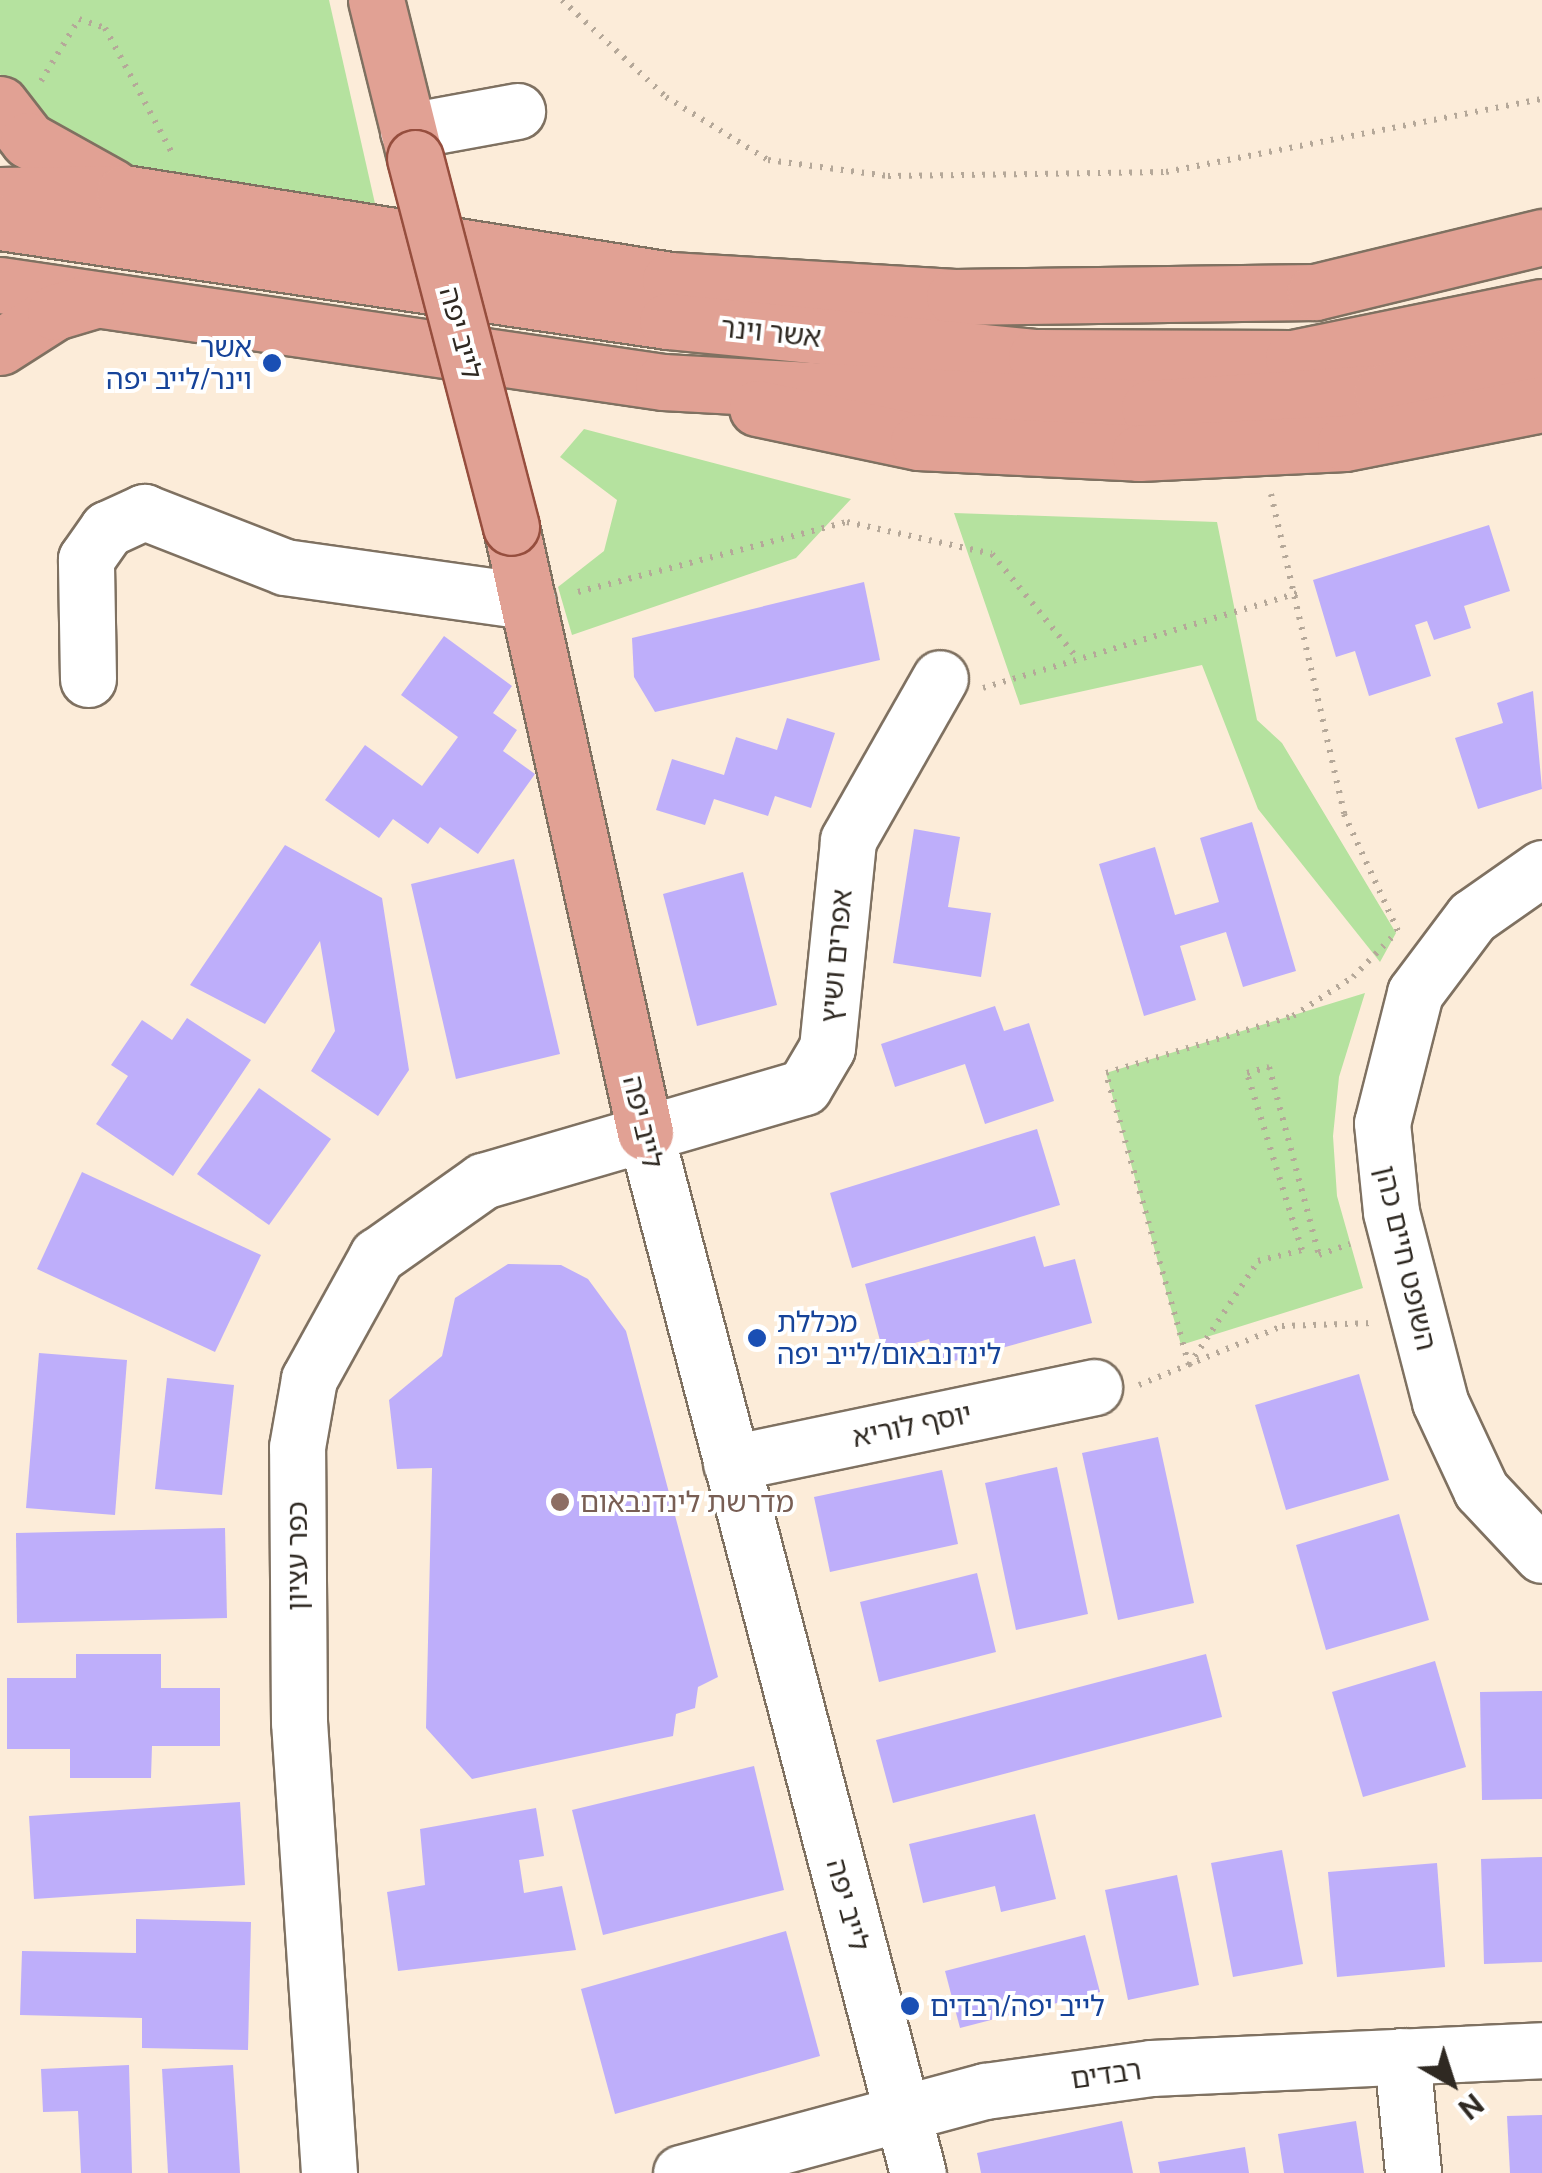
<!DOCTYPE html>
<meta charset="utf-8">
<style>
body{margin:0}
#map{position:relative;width:1542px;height:2173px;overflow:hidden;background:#fcecd9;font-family:"Public Sans","Noto Sans Hebrew",sans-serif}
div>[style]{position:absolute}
.green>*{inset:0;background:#b5e29f}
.building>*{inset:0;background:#beaefa}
.path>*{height:6px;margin-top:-3px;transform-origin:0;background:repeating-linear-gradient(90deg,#b5a899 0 2.5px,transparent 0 10.5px)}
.roads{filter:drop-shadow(2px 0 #7f7161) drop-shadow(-2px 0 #7f7161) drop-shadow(0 2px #7f7161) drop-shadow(0 -2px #7f7161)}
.minor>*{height:55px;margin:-27.5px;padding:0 27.5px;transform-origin:27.5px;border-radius:27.5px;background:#fff}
.major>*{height:55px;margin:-27.5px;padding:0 27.5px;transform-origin:27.5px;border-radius:27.5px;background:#e1a194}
.bridges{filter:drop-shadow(2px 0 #964e3e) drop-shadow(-2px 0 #964e3e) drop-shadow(0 2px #964e3e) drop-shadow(0 -2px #964e3e)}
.major-bridge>*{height:55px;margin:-27.5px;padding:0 27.5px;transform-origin:27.5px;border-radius:27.5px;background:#e1a194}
.dots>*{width:28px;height:28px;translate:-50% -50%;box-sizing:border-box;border:5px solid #fff;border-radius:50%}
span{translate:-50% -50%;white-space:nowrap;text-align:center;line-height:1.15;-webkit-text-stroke:8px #fff;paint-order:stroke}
.street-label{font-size:28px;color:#2f2922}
.transit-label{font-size:28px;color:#164399}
.right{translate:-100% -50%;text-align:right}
.left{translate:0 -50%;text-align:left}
.education-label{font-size:28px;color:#785e54}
.north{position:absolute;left:1402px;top:2033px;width:100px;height:100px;-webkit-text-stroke:8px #fff;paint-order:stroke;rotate:141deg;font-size:28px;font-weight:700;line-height:40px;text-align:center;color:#2f2922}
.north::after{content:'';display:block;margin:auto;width:35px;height:45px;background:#2f2922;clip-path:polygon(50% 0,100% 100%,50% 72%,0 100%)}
</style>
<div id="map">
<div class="green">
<div style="clip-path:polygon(0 0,329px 0,376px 208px,95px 160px,15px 101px,0 74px)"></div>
<div style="clip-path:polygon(584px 429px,851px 499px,796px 558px,572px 635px,558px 587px,604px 551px,617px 500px,560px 457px)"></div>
<div style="clip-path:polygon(954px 513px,1217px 522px,1257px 720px,1282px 743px,1396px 933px,1380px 962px,1258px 809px,1202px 665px,1020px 705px)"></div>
<div style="clip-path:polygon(1365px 993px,1339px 1077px,1333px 1136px,1337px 1196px,1363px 1288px,1181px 1345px,1106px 1073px)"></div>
</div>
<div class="building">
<div style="clip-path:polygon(1489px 525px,1510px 591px,1464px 606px,1471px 628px,1434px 640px,1427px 621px,1415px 625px,1431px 676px,1369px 696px,1355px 651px,1336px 657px,1313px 580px)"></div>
<div style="clip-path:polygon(864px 582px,880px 660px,655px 712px,634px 677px,632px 638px)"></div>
<div style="clip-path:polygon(444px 636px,512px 686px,493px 713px,517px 730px,503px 751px,535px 774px,478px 854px,440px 827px,428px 844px,393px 819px,379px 838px,325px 800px,365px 745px,422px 786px,458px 737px,401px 695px)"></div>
<div style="clip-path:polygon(1533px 691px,1542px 789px,1478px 809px,1455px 738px,1503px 723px,1497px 703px)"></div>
<div style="clip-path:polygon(787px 718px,835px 733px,811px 808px,775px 796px,768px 816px,714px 799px,705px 825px,656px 810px,672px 759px,724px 775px,736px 737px,777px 750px)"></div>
<div style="clip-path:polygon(1252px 822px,1296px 971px,1243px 987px,1226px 932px,1180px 946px,1196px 1000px,1144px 1016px,1099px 864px,1155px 847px,1175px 915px,1219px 902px,1200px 838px)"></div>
<div style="clip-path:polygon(914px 829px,960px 837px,948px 907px,991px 913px,981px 977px,893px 963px)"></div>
<div style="clip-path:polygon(285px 845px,382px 898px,409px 1070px,378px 1116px,311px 1071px,335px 1031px,320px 941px,265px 1024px,190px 985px)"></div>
<div style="clip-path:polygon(514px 859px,560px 1054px,456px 1079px,411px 884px)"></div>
<div style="clip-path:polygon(743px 872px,777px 1005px,697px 1026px,663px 894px)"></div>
<div style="clip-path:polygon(995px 1006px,1004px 1031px,1029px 1023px,1054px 1101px,985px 1124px,965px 1064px,895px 1087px,881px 1044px)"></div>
<div style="clip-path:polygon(187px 1018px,251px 1060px,173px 1176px,96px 1124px,128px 1076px,111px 1065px,142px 1020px,172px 1040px)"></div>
<div style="clip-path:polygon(259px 1088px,331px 1139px,269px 1225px,197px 1174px)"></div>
<div style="clip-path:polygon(1037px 1129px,1060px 1205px,852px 1268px,830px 1193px)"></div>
<div style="clip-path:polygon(82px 1172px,261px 1255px,215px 1352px,37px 1269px)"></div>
<div style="clip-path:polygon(1035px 1236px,1044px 1267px,1075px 1259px,1092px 1323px,936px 1366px,929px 1339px,883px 1352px,865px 1284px)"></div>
<div style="clip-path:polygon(508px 1264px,561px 1265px,588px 1279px,626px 1331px,718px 1677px,698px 1687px,695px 1708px,676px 1714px,673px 1736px,472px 1779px,426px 1728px,432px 1468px,397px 1469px,389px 1400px,442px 1356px,455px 1298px)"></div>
<div style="clip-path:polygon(39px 1353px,127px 1360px,115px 1515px,26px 1508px)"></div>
<div style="clip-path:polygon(1359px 1374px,1389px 1480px,1286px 1510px,1255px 1405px)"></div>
<div style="clip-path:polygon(167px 1378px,234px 1385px,222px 1495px,155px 1489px)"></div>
<div style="clip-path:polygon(1158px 1437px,1194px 1603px,1118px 1620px,1082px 1453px)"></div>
<div style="clip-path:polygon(1057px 1467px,1088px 1614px,1016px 1630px,985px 1483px)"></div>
<div style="clip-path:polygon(942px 1470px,958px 1544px,830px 1572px,814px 1497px)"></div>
<div style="clip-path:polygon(1399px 1514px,1429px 1620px,1326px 1650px,1296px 1545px)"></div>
<div style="clip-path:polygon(225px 1528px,227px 1618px,17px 1623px,16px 1533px)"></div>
<div style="clip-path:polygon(977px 1573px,996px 1652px,879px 1682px,860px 1602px)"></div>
<div style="clip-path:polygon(76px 1654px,161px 1654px,161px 1688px,220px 1688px,220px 1746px,152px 1746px,151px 1778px,70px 1778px,70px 1749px,7px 1749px,7px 1678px,76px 1678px)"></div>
<div style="clip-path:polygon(1206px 1654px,1222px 1717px,893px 1803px,876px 1740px)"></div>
<div style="clip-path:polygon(1435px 1661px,1466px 1767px,1363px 1797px,1332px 1692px)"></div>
<div style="clip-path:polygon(1542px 1691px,1542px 1799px,1482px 1800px,1480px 1692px)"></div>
<div style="clip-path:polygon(754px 1766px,784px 1890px,603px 1935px,572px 1810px)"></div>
<div style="clip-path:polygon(240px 1802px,245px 1885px,34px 1899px,29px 1816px)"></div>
<div style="clip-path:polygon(536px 1808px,544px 1856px,519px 1860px,524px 1893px,562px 1886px,576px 1950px,398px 1971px,387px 1892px,425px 1885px,420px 1829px)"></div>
<div style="clip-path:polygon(1035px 1814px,1056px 1899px,1001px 1912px,995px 1886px,923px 1903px,909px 1844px)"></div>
<div style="clip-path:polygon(1282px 1850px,1303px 1964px,1233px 1977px,1211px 1863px)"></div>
<div style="clip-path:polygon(1542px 1857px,1542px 1962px,1484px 1964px,1481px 1859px)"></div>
<div style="clip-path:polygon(1437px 1863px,1445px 1967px,1337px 1977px,1328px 1872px)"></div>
<div style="clip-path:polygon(1177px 1875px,1199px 1985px,1128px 2000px,1105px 1890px)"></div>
<div style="clip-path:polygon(136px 1919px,251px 1922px,248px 2050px,142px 2048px,142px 2018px,20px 2015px,22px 1951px,136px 1953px)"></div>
<div style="clip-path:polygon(786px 1931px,820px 2056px,615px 2114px,581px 1989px)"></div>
<div style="clip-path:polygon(1085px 1935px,1100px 1992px,960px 2028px,945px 1971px)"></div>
<div style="clip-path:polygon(129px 2065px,132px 2173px,81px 2173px,78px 2111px,43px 2112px,41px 2069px)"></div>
<div style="clip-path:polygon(233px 2065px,240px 2173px,168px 2173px,162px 2069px)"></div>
<div style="clip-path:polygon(1542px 2115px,1542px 2173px,1510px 2173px,1507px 2116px)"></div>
<div style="clip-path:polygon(1122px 2121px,1133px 2173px,981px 2173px,977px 2153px)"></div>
<div style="clip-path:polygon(1356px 2121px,1364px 2173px,1284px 2173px,1278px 2134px)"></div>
<div style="clip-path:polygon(1245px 2147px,1249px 2173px,1160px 2173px,1158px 2162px)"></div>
</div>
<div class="path">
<div style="left:562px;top:0;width:142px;rotate:43deg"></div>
<div style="left:666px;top:97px;width:120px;rotate:31.7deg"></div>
<div style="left:768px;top:160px;width:121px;rotate:7.6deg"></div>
<div style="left:888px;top:176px;width:278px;rotate:-0.8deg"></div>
<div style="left:1166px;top:172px;width:383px;rotate:-11deg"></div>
<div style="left:41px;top:81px;width:73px;rotate:-58.5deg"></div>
<div style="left:79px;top:19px;width:28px;rotate:19deg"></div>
<div style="left:105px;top:28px;width:140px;rotate:61.8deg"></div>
<div style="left:1271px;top:494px;width:328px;rotate:77.1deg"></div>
<div style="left:1344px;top:814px;width:131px;rotate:65.2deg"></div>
<div style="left:578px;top:592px;width:278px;rotate:-14.6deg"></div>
<div style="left:847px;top:522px;width:148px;rotate:12.4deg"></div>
<div style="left:992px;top:554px;width:136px;rotate:50.7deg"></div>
<div style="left:983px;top:688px;width:329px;rotate:-16.8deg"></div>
<div style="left:1189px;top:1365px;width:125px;rotate:-56.4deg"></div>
<div style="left:1258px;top:1261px;width:45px;rotate:-14deg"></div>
<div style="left:1302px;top:1250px;width:185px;rotate:-107.3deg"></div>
<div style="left:1247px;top:1073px;width:23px;rotate:-15deg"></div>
<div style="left:1269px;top:1067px;width:195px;rotate:75.1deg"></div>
<div style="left:1319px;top:1255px;width:33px;rotate:-20deg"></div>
<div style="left:1189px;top:1365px;width:304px;rotate:-105.9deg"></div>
<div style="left:1106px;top:1073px;width:195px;rotate:-17deg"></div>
<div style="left:1293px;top:1016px;width:72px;rotate:-33deg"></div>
<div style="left:1353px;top:977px;width:60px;rotate:-45.7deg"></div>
<div style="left:1139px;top:1385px;width:155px;rotate:-22.4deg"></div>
<div style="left:1282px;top:1326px;width:92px;rotate:-1.9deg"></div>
</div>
<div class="roads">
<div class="minor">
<div style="left:408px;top:131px;width:111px;rotate:-10.4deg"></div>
<div style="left:88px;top:679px;width:120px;rotate:-91deg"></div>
<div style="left:86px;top:559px;width:37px;rotate:-55deg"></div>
<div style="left:107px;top:529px;width:41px;rotate:-24.7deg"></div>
<div style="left:144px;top:512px;width:151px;rotate:21.3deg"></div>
<div style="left:285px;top:567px;width:245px;rotate:8deg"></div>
<div style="left:1542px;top:868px;width:85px;rotate:145deg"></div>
<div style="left:1472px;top:917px;width:95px;rotate:126.9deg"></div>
<div style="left:1415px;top:993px;width:134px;rotate:104.2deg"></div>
<div style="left:1382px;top:1123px;width:89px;rotate:84.2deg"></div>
<div style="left:1391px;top:1212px;width:196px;rotate:75.5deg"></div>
<div style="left:1440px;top:1402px;width:97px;rotate:65deg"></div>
<div style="left:1481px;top:1490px;width:89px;rotate:46.8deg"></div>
<div style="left:645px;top:1132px;width:1076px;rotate:75.31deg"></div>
<div style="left:731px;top:1463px;width:371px;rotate:-11.8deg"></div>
<div style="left:1402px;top:2056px;width:118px;rotate:84.6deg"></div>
<div style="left:329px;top:2173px;width:452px;rotate:-93.8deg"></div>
<div style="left:299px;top:1722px;width:275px;rotate:-90.4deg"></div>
<div style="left:297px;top:1447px;width:69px;rotate:-80deg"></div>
<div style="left:309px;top:1379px;width:141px;rotate:-61.1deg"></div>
<div style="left:377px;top:1256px;width:130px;rotate:-35.3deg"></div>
<div style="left:483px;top:1181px;width:334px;rotate:-16.3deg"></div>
<div style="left:804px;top:1087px;width:45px;rotate:-59.5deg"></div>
<div style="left:827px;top:1048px;width:209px;rotate:-84.2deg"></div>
<div style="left:848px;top:840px;width:186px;rotate:-60.4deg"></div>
<div style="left:681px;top:2173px;width:315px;rotate:-15.1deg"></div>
<div style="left:985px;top:2091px;width:168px;rotate:-7.9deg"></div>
<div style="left:1151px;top:2068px;width:391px;rotate:-2.6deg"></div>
</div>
<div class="major">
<div style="left:376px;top:0;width:163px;rotate:76.1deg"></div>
<div style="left:0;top:104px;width:46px;rotate:52.1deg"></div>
<div style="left:28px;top:140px;width:96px;rotate:29.2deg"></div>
<div style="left:0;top:195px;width:124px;rotate:-0.9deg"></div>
<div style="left:124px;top:193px;width:553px;rotate:9.05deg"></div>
<div style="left:670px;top:280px;width:285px;rotate:3.4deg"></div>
<div style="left:954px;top:297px;width:361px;rotate:-0.8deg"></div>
<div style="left:1315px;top:292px;width:234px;rotate:-13.6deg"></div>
<div style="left:0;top:222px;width:674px;rotate:8.44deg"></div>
<div style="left:667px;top:321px;width:371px;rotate:5.6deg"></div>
<div style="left:1036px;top:357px;width:257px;rotate:0.2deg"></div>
<div style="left:1293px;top:358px;width:254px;rotate:-11.6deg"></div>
<div style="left:0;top:285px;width:670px;rotate:8.32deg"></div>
<div style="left:663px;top:382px;width:487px;rotate:3.1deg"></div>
<div style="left:1149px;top:408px;width:234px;rotate:-3.9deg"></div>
<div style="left:1382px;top:392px;width:164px;rotate:-12.3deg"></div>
<div style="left:0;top:347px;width:65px;rotate:-32.5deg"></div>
<div style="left:55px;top:312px;width:42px;rotate:-16.7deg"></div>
<div style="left:757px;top:408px;width:165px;rotate:11.9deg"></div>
<div style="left:918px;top:442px;width:221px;rotate:2.8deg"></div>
<div style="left:1139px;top:453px;width:206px;rotate:-2.8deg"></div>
<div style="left:1345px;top:443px;width:201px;rotate:-11.2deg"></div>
<div style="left:511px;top:527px;width:620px;rotate:77.51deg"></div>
</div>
</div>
<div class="bridges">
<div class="major-bridge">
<div style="left:415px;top:158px;width:381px;rotate:75.4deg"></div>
</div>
</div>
<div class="dots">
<div style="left:272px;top:363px;background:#1a4fb4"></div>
<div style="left:757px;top:1338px;background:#1a4fb4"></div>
<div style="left:560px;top:1502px;background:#8d6e63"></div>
<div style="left:910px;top:2006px;background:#1a4fb4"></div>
</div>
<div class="street-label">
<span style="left:771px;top:332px;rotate:6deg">אשר וינר</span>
<span style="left:461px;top:333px;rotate:75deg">לייב יפה</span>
<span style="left:836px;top:956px;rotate:-85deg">אפרים ושיץ</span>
<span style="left:643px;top:1122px;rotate:77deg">לייב יפה</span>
<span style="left:1406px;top:1258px;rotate:77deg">השופט חיים כהן</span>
<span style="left:912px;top:1425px;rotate:-12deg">יוסף לוריא</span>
<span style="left:297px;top:1556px;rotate:-90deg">כפר עציון</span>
<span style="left:848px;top:1905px;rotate:75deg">לייב יפה</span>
<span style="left:1106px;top:2074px;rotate:-8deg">רבדים</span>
</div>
<div class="transit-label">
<span class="right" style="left:252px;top:363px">אשר<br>וינר/לייב יפה</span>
<span class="left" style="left:777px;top:1338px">מכללת<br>לינדנבאום/לייב יפה</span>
<span class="left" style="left:930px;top:2006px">לייב יפה/רבדים</span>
</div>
<div class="education-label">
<span class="left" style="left:580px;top:1502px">מדרשת לינדנבאום</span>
</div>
<div class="north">N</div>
</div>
